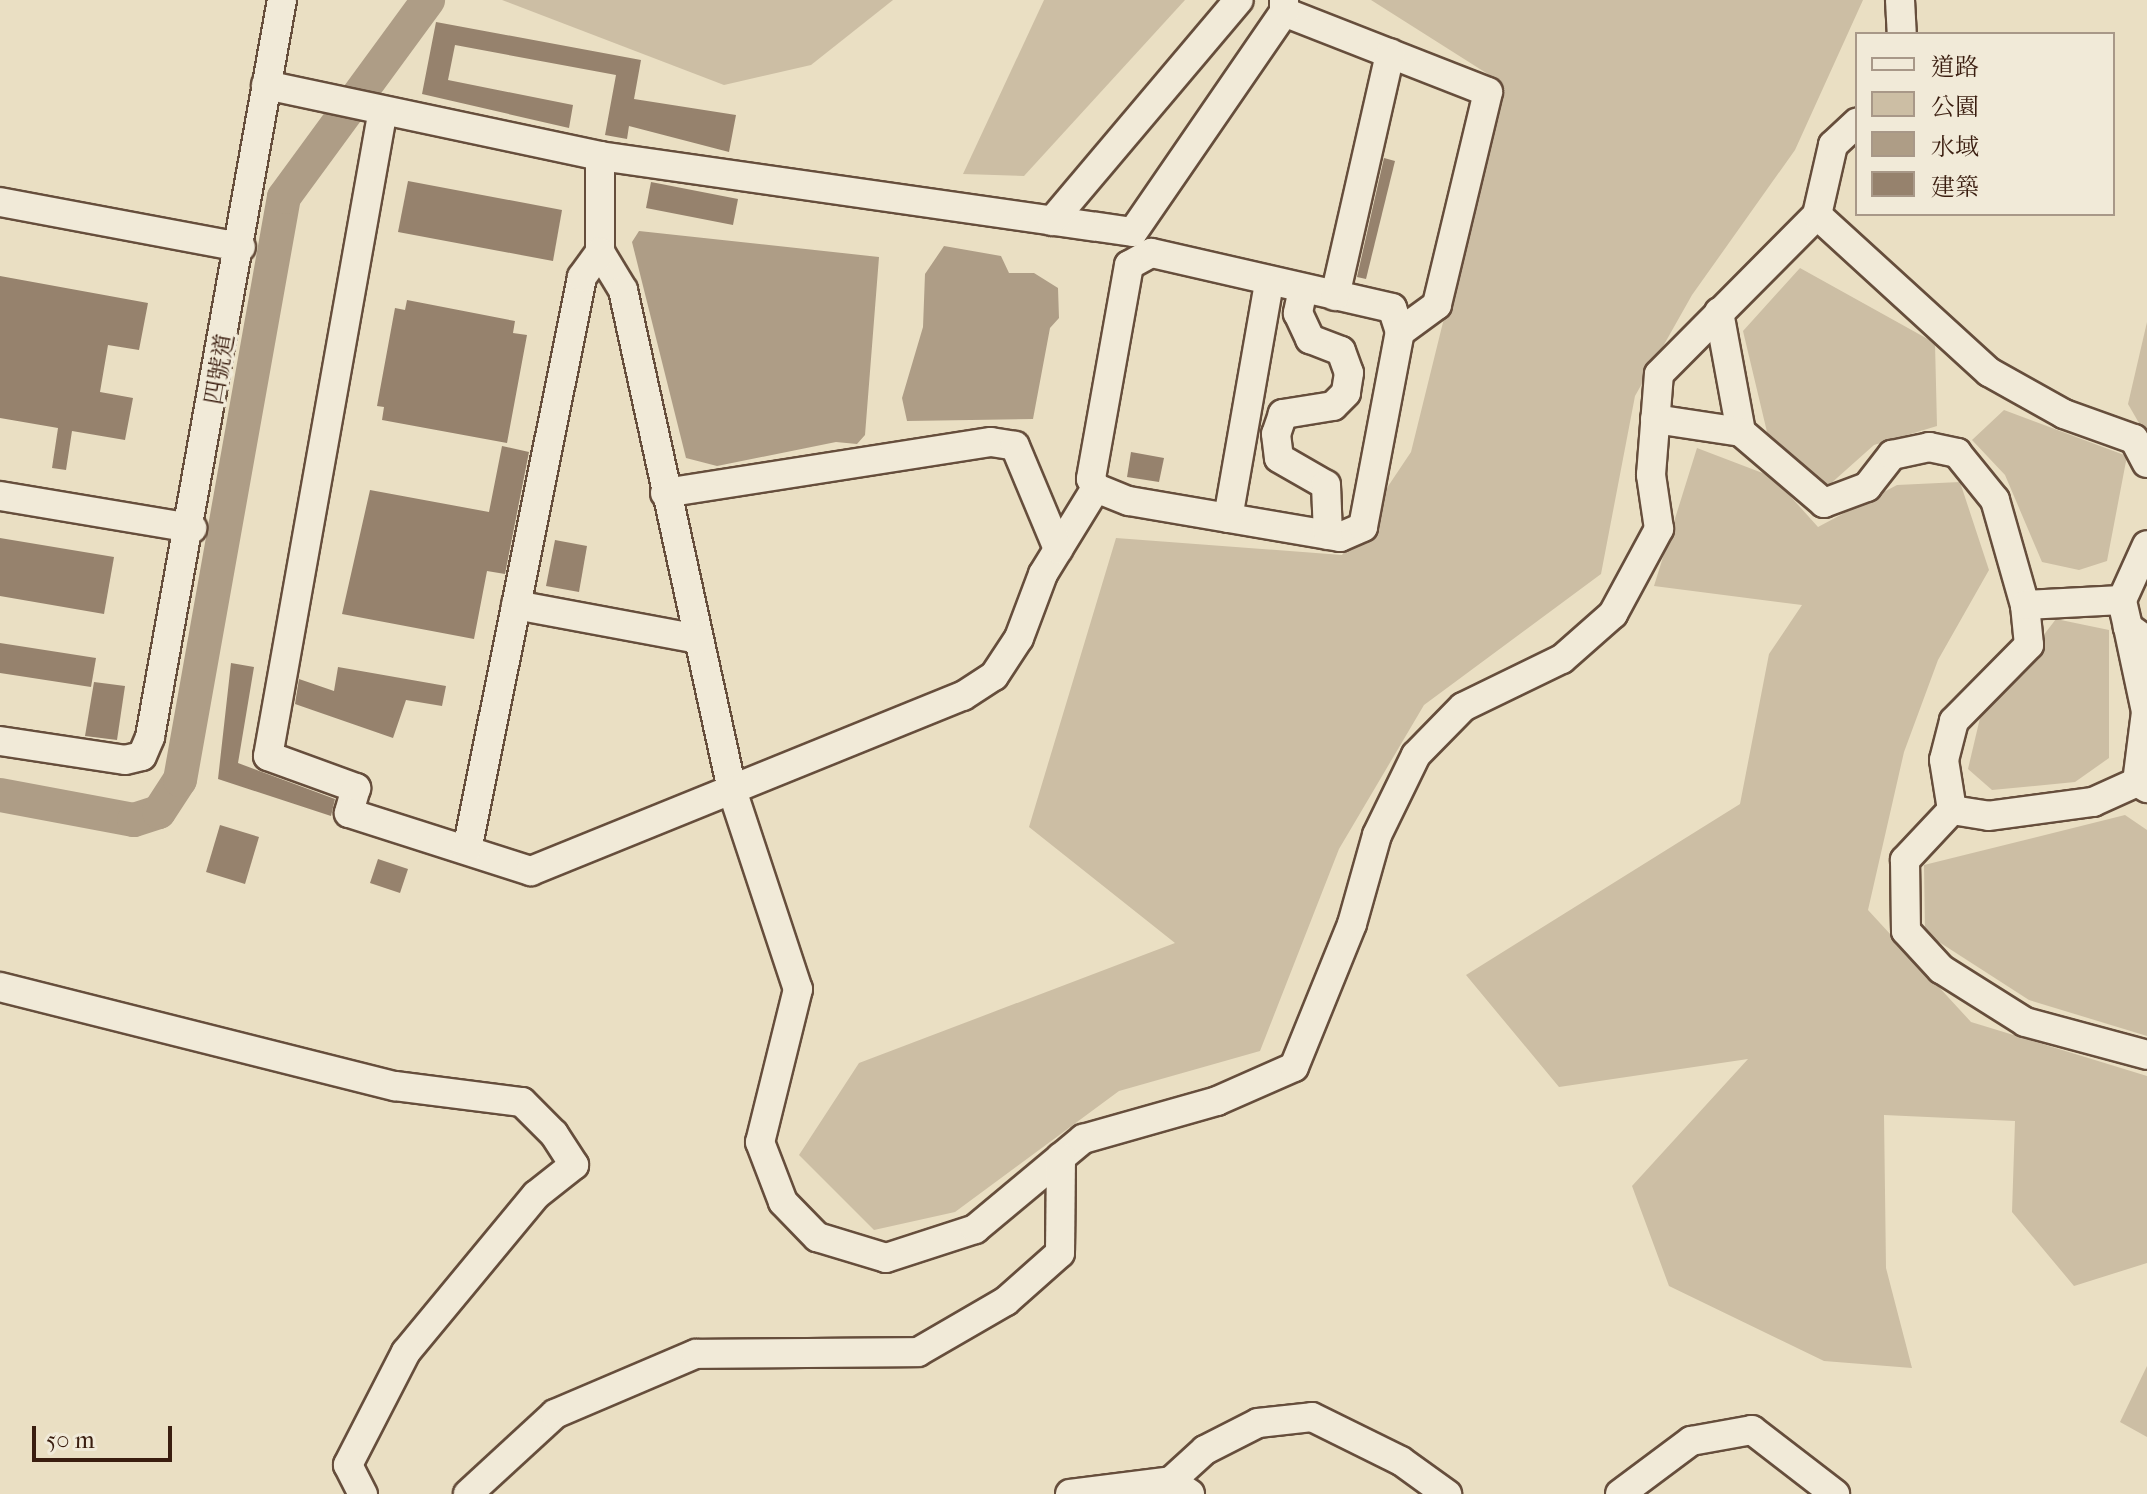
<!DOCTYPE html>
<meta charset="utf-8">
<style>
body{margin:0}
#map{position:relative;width:2147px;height:1494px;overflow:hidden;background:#eadfc3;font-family:"IM FELL French Canon","Noto Serif TC",serif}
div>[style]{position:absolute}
.green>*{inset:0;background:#ccbea4}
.water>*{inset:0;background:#ae9d86}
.river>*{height:34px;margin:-17px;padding:0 17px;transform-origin:17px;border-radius:17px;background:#ae9d86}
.building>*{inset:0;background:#96826d}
.roads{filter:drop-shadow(2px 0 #664e3c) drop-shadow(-2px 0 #664e3c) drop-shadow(0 2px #664e3c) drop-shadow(0 -2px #664e3c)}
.minor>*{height:28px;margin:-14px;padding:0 14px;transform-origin:14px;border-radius:14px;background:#f1ead8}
span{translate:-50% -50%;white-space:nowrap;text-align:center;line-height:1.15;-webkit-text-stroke:7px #f1ead8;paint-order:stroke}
.street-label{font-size:24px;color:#3a1d0f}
.legend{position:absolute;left:1855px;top:32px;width:260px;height:184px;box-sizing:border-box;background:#f1ead8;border:2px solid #a89888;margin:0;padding:10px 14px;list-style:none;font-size:24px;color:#3a1d0f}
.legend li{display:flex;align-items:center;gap:16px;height:40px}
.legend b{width:40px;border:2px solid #a89888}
.scale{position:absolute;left:32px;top:1426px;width:140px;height:36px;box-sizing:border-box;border:4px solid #3a1d0f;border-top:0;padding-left:10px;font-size:24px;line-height:28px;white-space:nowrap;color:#3a1d0f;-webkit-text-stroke:6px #f1ead8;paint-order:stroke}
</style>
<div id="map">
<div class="green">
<div style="clip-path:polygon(502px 0,893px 0,811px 65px,724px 85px)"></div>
<div style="clip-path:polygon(1044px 0,1185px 0,1024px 176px,963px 174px)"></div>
<div style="clip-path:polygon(1371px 0,1863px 0,1795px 150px,1692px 295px,1635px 396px,1601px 574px,1424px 705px,1339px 849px,1260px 1051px,1119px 1091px,955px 1212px,874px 1230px,799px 1155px,859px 1063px,1175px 943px,1029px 827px,1116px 538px,1342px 555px,1411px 452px,1502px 83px)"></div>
<div style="clip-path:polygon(1800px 268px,1935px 343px,1937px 426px,1874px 445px,1828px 486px,1767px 432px,1743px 331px)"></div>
<div style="clip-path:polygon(2147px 322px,2147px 437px,2128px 404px)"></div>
<div style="clip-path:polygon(2004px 410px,2127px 456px,2107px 561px,2079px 570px,2042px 562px,2005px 475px,1972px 440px)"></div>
<div style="clip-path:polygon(1697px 448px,1773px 477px,1818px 527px,1897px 485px,1960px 482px,1989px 570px,1938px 660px,1904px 752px,1868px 910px,1971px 1022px,2147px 1076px,2147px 1263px,2074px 1286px,2012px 1212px,2015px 1121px,1884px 1115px,1886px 1268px,1912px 1368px,1824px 1361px,1669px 1286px,1632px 1186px,1748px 1059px,1559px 1087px,1466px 975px,1740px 804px,1769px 654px,1802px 605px,1654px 586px)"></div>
<div style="clip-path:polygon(2056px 619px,2109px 630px,2109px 758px,2075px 782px,1992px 790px,1968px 769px,1980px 718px)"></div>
<div style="clip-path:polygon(2125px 815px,2147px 830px,2147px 1036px,2029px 1000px,1925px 933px,1924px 865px)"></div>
<div style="clip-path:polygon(2147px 1366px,2147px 1437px,2120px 1422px)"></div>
</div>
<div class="water">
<div style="clip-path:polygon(639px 231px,879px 257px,865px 435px,857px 444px,836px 442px,717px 466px,686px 458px,632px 242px)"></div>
<div style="clip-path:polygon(944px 246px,1001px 256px,1009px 273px,1034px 273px,1058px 288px,1059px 318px,1050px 328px,1033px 419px,907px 421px,902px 398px,923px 327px,925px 274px)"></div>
</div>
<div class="river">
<div style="left:0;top:795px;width:136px;rotate:10.6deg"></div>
<div style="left:134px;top:820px;width:26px;rotate:-18deg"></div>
<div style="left:159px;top:812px;width:38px;rotate:-57deg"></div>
<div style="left:180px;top:780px;width:592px;rotate:-79.89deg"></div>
<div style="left:284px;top:197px;width:244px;rotate:-53.8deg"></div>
</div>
<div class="building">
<div style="clip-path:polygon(436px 22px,641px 60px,634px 99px,736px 115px,729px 152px,629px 126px,627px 139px,605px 135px,616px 75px,455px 45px,448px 80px,573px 105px,569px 128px,422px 94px)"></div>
<div style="clip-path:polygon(1384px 158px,1395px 161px,1366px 279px,1357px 277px)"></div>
<div style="clip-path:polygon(408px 181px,562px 210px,553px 261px,398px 232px)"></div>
<div style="clip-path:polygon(651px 182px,738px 199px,733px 225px,646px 208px)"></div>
<div style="clip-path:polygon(0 276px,148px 303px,139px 350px,108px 345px,100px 392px,133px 398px,125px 440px,72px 431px,66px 470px,52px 468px,58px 428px,0 418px)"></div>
<div style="clip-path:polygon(407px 300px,515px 321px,513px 333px,527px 335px,507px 443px,382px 420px,384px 407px,377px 406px,395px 308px,405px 310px)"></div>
<div style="clip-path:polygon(502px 446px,529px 452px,505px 574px,487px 571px,474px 639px,342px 614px,370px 490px,489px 512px)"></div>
<div style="clip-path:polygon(1131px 452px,1164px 458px,1159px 482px,1127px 477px)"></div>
<div style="clip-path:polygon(0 538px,114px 557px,104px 614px,0 596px)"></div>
<div style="clip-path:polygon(555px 540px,587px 546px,579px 592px,546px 586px)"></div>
<div style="clip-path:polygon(0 643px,96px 658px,91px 687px,0 673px)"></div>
<div style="clip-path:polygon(231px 663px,254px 667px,238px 763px,335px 799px,331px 816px,218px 779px)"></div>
<div style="clip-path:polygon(338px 667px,446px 686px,442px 706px,406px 700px,393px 738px,295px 704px,299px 679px,334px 691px)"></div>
<div style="clip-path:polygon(94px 682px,125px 686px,117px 740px,85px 736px)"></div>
<div style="clip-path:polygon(220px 825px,259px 837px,245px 884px,206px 872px)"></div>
<div style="clip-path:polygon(378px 859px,408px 869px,400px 893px,370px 883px)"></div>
</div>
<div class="roads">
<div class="minor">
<div style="left:1900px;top:0;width:34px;rotate:87deg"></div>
<div style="left:1284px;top:12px;width:219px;rotate:21.4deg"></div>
<div style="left:1488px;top:92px;width:219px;rotate:103.5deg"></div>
<div style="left:1437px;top:305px;width:46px;rotate:143.9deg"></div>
<div style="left:266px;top:85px;width:341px;rotate:12deg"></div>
<div style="left:600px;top:156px;width:538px;rotate:8.12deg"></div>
<div style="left:1133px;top:232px;width:267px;rotate:-55.5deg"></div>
<div style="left:1284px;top:12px;width:12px;rotate:-90deg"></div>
<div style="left:382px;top:115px;width:651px;rotate:100.08deg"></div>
<div style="left:268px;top:756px;width:94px;rotate:20deg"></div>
<div style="left:356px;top:788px;width:26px;rotate:106deg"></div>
<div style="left:349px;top:813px;width:191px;rotate:17.7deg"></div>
<div style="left:531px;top:871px;width:466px;rotate:-22.1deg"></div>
<div style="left:963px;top:696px;width:37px;rotate:-33deg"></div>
<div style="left:994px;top:676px;width:45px;rotate:-56.7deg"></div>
<div style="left:1019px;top:638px;width:68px;rotate:-69.4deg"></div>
<div style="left:1043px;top:574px;width:101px;rotate:-58.4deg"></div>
<div style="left:1096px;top:488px;width:35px;rotate:22deg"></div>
<div style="left:1129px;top:501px;width:214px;rotate:9.7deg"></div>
<div style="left:1340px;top:537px;width:25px;rotate:-23deg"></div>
<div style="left:1363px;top:527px;width:198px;rotate:-79.3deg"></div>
<div style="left:1400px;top:332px;width:25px;rotate:-108deg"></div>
<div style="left:1392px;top:308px;width:247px;rotate:-167.1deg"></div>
<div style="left:1151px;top:253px;width:25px;rotate:151deg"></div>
<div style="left:1129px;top:265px;width:217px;rotate:100.1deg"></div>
<div style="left:1091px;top:479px;width:10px;rotate:61deg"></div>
<div style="left:600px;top:156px;width:96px;rotate:90deg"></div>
<div style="left:600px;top:252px;width:44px;rotate:58.8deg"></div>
<div style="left:623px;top:290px;width:512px;rotate:77.7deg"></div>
<div style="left:732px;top:790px;width:210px;rotate:71.7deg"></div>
<div style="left:798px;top:989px;width:158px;rotate:103.9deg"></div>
<div style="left:760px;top:1142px;width:64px;rotate:69deg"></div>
<div style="left:783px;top:1202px;width:49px;rotate:45.8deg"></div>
<div style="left:817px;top:1237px;width:72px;rotate:16.9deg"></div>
<div style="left:886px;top:1258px;width:94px;rotate:-18deg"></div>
<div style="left:975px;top:1229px;width:141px;rotate:-39.8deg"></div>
<div style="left:1083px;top:1139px;width:139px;rotate:-15.8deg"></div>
<div style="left:1217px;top:1101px;width:84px;rotate:-23.8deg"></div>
<div style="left:1294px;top:1067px;width:154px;rotate:-67.9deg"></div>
<div style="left:1352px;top:924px;width:92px;rotate:-74.3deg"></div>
<div style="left:1377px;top:835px;width:89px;rotate:-64deg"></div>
<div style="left:1416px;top:755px;width:67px;rotate:-45.6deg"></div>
<div style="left:1463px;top:707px;width:110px;rotate:-25.9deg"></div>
<div style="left:1562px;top:659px;width:68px;rotate:-41.4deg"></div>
<div style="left:1613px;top:614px;width:97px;rotate:-61.6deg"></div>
<div style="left:1659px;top:529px;width:55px;rotate:-98.4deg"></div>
<div style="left:1651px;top:475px;width:101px;rotate:-85.5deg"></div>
<div style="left:1659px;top:374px;width:224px;rotate:-45.2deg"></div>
<div style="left:1817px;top:215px;width:72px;rotate:-77.1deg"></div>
<div style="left:1833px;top:145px;width:33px;rotate:-43deg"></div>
<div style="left:0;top:202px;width:245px;rotate:10.6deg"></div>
<div style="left:1817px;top:215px;width:233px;rotate:42.4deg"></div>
<div style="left:1989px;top:372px;width:86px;rotate:29.2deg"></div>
<div style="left:2064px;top:414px;width:74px;rotate:19.7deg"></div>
<div style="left:2134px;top:439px;width:27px;rotate:62deg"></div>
<div style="left:1052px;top:221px;width:289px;rotate:-49.8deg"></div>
<div style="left:1303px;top:289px;width:25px;rotate:102deg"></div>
<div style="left:1298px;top:313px;width:29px;rotate:65deg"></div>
<div style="left:1310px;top:339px;width:33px;rotate:21deg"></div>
<div style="left:1341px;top:351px;width:23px;rotate:70deg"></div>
<div style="left:1349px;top:373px;width:20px;rotate:99deg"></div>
<div style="left:1346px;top:393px;width:18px;rotate:135deg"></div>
<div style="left:1333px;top:406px;width:51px;rotate:170.9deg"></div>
<div style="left:1283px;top:414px;width:21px;rotate:109deg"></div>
<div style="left:1276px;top:434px;width:24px;rotate:83deg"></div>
<div style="left:1279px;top:458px;width:54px;rotate:29.9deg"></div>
<div style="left:1326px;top:485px;width:50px;rotate:87.7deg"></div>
<div style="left:1335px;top:296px;width:249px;rotate:-77.2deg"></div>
<div style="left:1719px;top:312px;width:122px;rotate:79.6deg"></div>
<div style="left:1655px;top:419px;width:87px;rotate:8.6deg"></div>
<div style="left:1741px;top:432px;width:109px;rotate:40.5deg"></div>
<div style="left:1824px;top:503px;width:46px;rotate:-20.4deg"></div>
<div style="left:1867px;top:487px;width:41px;rotate:-52deg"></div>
<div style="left:1892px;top:455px;width:38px;rotate:-12deg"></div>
<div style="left:1929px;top:447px;width:29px;rotate:12deg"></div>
<div style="left:1957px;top:453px;width:60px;rotate:51deg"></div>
<div style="left:1995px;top:500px;width:109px;rotate:74.1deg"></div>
<div style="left:2025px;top:605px;width:40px;rotate:84.3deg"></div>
<div style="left:2029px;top:645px;width:107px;rotate:134.6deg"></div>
<div style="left:1954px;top:721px;width:40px;rotate:104.4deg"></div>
<div style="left:1944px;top:760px;width:51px;rotate:80.9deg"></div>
<div style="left:1952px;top:810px;width:36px;rotate:9deg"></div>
<div style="left:1988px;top:816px;width:106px;rotate:-7.6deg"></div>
<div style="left:2093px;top:802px;width:48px;rotate:-24.4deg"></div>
<div style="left:2137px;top:782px;width:12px;rotate:31deg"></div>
<div style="left:665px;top:493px;width:330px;rotate:-8.9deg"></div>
<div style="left:991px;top:442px;width:24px;rotate:9deg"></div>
<div style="left:1015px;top:446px;width:112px;rotate:67.3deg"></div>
<div style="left:0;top:496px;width:195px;rotate:9.5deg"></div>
<div style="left:1228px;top:518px;width:240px;rotate:-80.1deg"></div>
<div style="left:516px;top:605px;width:185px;rotate:10.6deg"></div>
<div style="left:2025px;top:605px;width:97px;rotate:-3deg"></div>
<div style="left:2128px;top:627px;width:87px;rotate:78deg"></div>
<div style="left:2146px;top:712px;width:71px;rotate:97.3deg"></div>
<div style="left:2143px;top:638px;width:19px;rotate:-144deg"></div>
<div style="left:2128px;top:627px;width:28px;rotate:-103deg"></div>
<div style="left:2122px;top:600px;width:60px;rotate:-65.6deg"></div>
<div style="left:0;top:741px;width:126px;rotate:8.6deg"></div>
<div style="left:125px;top:760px;width:17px;rotate:-13deg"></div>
<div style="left:142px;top:756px;width:21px;rotate:-67deg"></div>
<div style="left:150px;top:737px;width:749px;rotate:-79.85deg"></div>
<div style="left:1952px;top:810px;width:69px;rotate:133.2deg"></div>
<div style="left:1905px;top:860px;width:71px;rotate:89.2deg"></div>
<div style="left:1906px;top:931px;width:52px;rotate:47.4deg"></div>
<div style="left:1941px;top:969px;width:99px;rotate:32.2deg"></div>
<div style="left:2025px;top:1022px;width:126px;rotate:15.1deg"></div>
<div style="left:467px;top:850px;width:584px;rotate:-78.65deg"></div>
<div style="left:582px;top:277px;width:31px;rotate:-54deg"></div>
<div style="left:0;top:987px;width:407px;rotate:14.1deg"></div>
<div style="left:395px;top:1086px;width:128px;rotate:7.2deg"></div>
<div style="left:522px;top:1102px;width:45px;rotate:45deg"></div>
<div style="left:554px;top:1134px;width:37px;rotate:57deg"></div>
<div style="left:574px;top:1165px;width:48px;rotate:141.7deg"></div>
<div style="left:536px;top:1195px;width:204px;rotate:129.6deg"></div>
<div style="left:406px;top:1352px;width:127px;rotate:117.2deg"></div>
<div style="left:348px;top:1465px;width:33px;rotate:63deg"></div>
<div style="left:1171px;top:1481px;width:46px;rotate:-42.4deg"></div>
<div style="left:1205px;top:1450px;width:59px;rotate:-27deg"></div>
<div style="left:1258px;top:1423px;width:54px;rotate:-6.3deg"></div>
<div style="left:1312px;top:1417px;width:99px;rotate:26.3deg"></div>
<div style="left:1401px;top:1461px;width:57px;rotate:35.7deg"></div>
<div style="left:468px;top:1494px;width:118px;rotate:-42.6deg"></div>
<div style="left:555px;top:1414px;width:153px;rotate:-23.1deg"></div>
<div style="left:696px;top:1354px;width:222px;rotate:-0.5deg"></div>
<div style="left:918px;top:1352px;width:102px;rotate:-30.1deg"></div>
<div style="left:1006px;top:1301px;width:72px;rotate:-41.6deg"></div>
<div style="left:1060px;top:1253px;width:96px;rotate:-89.4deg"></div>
<div style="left:1070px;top:1494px;width:102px;rotate:-7.3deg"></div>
<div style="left:1171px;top:1481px;width:23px;rotate:34deg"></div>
<div style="left:1620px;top:1494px;width:89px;rotate:-36.7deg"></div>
<div style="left:1691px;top:1441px;width:62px;rotate:-10.2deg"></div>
<div style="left:1752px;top:1430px;width:105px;rotate:37.6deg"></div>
</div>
</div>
<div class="street-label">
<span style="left:220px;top:369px;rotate:-80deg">四號道</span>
</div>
<ul class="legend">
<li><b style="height:10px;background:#f1ead8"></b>道路</li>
<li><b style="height:22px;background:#ccbea4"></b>公園</li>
<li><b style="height:22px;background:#ae9d86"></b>水域</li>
<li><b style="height:22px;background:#96826d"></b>建築</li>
</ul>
<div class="scale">50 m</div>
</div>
